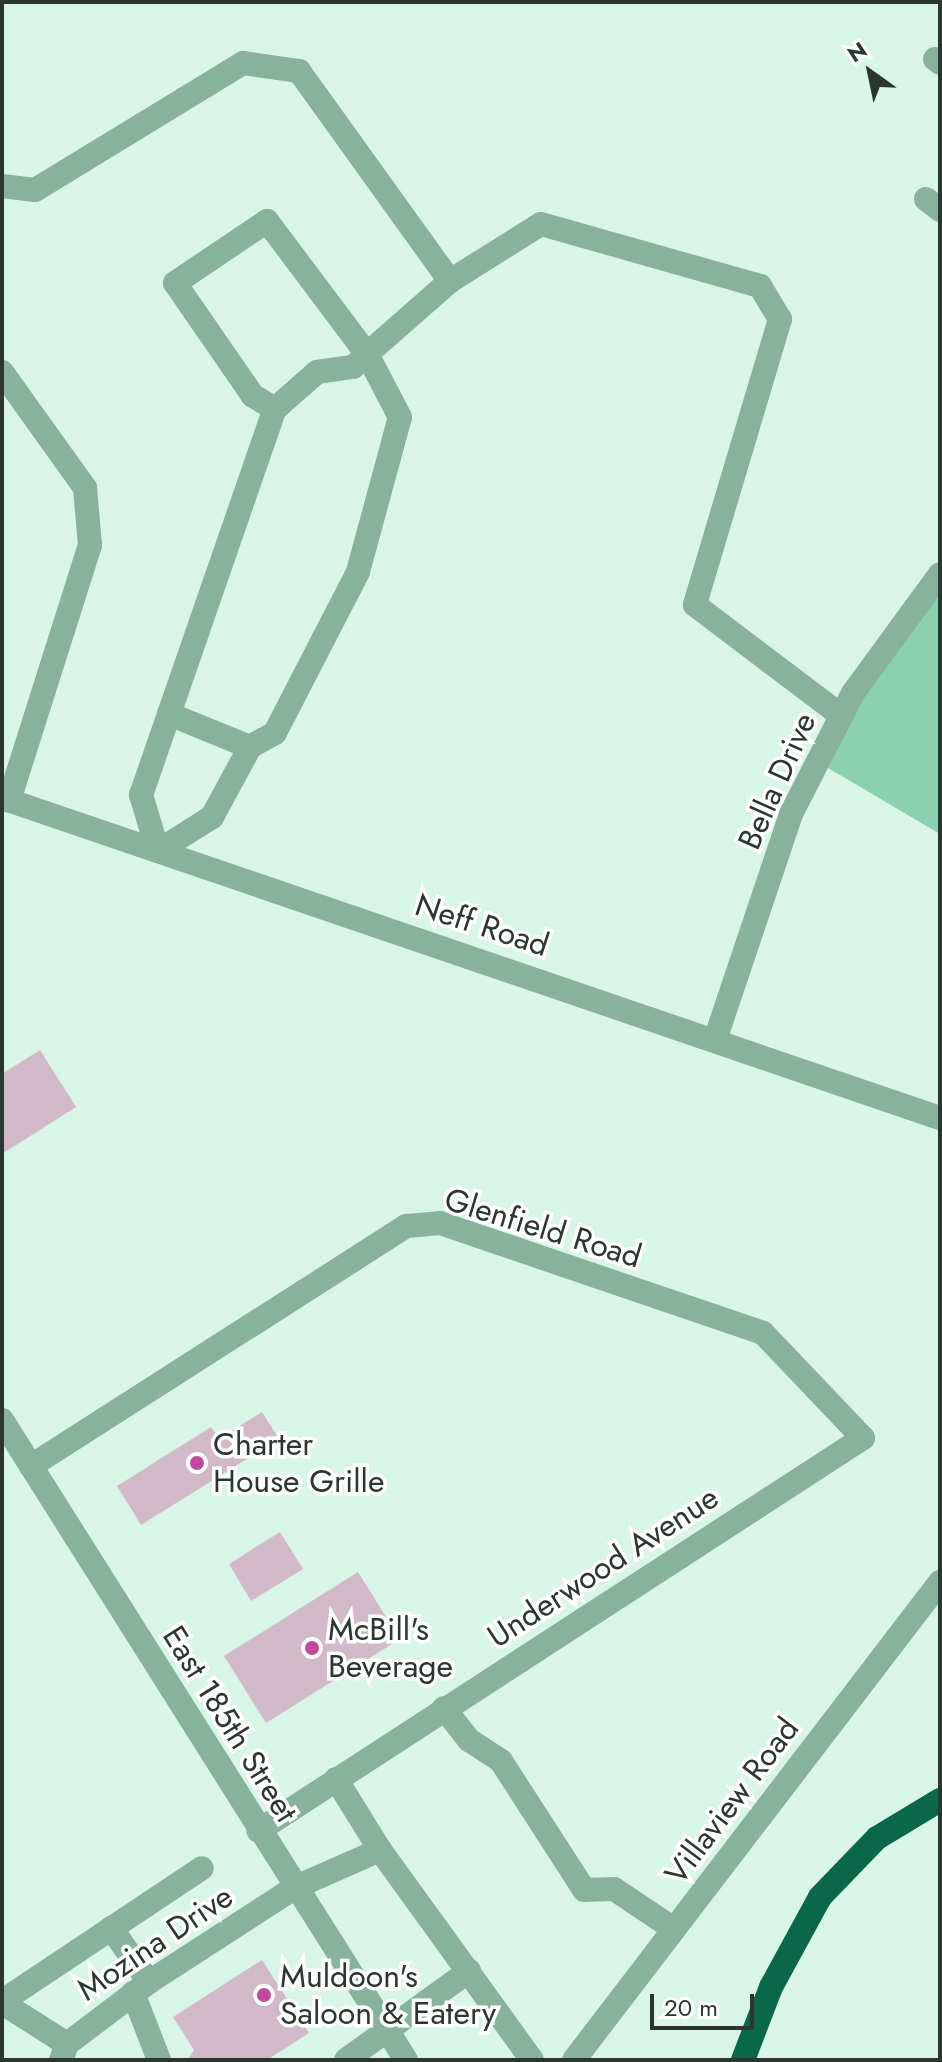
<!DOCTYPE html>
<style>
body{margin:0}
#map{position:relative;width:942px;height:2062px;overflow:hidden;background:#d9f5e7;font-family:Jost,sans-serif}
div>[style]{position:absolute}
.green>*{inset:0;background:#8cd0b2}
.building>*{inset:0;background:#d1b9c8}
.minor>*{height:24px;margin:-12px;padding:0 12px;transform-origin:12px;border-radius:12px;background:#88b19e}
.highway>*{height:24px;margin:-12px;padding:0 12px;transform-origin:12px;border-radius:12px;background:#0b674a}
.dots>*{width:22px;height:22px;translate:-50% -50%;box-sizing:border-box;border:4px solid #fff;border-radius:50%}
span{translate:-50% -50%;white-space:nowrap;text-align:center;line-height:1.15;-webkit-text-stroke:7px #fff;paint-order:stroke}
.street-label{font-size:32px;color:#2b3631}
.poi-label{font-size:32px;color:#2b3631}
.left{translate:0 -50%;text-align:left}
.frame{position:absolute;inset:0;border:4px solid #2b3631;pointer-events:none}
.north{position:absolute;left:830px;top:32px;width:80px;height:80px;-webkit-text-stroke:6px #fff;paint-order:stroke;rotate:327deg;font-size:22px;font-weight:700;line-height:32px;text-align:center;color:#2b3631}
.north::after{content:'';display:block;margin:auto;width:28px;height:36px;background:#2b3631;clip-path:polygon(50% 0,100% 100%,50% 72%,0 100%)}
.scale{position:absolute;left:650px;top:1994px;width:104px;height:36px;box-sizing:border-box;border:4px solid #2b3631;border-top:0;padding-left:10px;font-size:24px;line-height:28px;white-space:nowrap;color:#2b3631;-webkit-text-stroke:6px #fff;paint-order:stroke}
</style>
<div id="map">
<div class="green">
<div style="clip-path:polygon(940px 574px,940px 834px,818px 762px)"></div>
</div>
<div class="building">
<div style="clip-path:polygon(40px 1050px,76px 1107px,2px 1154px,2px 1074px)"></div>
<div style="clip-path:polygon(262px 1412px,279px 1439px,141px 1525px,117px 1486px,211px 1427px,219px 1439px)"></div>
<div style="clip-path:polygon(280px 1532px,303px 1569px,251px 1601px,229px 1564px)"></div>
<div style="clip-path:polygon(358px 1572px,400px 1639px,266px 1723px,224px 1656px)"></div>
<div style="clip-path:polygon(262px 1960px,309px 2033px,267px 2060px,187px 2060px,194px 2050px,173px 2017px)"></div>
</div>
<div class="minor">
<div style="left:935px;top:59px;width:6px;rotate:39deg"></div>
<div style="left:2px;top:186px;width:33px;rotate:7deg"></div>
<div style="left:35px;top:190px;width:244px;rotate:-31.4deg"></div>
<div style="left:243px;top:63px;width:57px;rotate:8.1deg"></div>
<div style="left:299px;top:71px;width:259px;rotate:54.3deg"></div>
<div style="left:450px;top:281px;width:107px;rotate:-32.1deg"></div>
<div style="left:541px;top:224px;width:228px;rotate:15.8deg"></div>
<div style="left:760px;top:286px;width:39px;rotate:59deg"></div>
<div style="left:780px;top:319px;width:298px;rotate:106.6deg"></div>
<div style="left:695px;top:605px;width:184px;rotate:37.1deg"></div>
<div style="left:926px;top:199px;width:18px;rotate:38deg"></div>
<div style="left:2px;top:372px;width:143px;rotate:54.4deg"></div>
<div style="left:85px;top:488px;width:57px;rotate:85deg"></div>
<div style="left:90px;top:545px;width:268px;rotate:107.6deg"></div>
<div style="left:275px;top:409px;width:26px;rotate:-149deg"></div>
<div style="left:253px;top:396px;width:137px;rotate:-124.6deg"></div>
<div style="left:175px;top:283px;width:111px;rotate:-34deg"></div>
<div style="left:267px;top:221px;width:166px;rotate:53.1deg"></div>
<div style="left:367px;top:354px;width:71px;rotate:62.4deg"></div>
<div style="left:400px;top:417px;width:161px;rotate:105.2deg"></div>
<div style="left:358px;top:572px;width:181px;rotate:117.3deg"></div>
<div style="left:275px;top:733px;width:29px;rotate:151deg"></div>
<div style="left:250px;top:747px;width:80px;rotate:118.5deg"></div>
<div style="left:212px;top:817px;width:64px;rotate:147.8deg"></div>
<div style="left:158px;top:851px;width:59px;rotate:-106.9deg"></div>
<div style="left:141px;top:795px;width:409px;rotate:-70.9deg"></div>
<div style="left:275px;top:409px;width:56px;rotate:-41.4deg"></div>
<div style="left:317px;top:372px;width:36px;rotate:-8deg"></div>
<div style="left:353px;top:367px;width:19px;rotate:-43deg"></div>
<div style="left:367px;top:354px;width:111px;rotate:-41.3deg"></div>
<div style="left:169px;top:714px;width:87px;rotate:22.2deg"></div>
<div style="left:2px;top:798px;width:991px;rotate:18.84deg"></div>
<div style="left:716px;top:1037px;width:235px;rotate:-71.4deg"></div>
<div style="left:791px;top:814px;width:136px;rotate:-62.9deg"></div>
<div style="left:853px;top:693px;width:147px;rotate:-53.8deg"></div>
<div style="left:2px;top:1420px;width:757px;rotate:57.74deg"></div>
<div style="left:31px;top:1466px;width:446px;rotate:-32.6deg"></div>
<div style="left:407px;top:1226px;width:33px;rotate:-5deg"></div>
<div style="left:440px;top:1223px;width:341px;rotate:18.8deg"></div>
<div style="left:763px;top:1333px;width:145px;rotate:46.4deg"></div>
<div style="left:863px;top:1438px;width:721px;rotate:146.99deg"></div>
<div style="left:444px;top:1708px;width:41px;rotate:52deg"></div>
<div style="left:469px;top:1740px;width:38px;rotate:33deg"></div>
<div style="left:501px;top:1761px;width:153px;rotate:57.2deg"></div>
<div style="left:584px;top:1890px;width:30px;rotate:-2deg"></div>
<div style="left:614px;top:1889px;width:72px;rotate:33.7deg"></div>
<div style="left:336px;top:1779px;width:84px;rotate:58.2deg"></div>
<div style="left:111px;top:1928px;width:66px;rotate:54.9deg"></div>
<div style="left:133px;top:1993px;width:72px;rotate:68.8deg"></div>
<div style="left:67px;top:2044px;width:75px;rotate:-147.6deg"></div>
<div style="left:4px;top:2004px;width:7px;rotate:-63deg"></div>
<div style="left:7px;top:1998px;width:234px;rotate:-33.7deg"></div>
<div style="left:61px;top:2060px;width:17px;rotate:-69deg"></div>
<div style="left:67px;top:2044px;width:103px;rotate:-37.1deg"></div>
<div style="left:149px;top:1982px;width:175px;rotate:-32.9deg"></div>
<div style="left:296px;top:1887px;width:92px;rotate:-23.8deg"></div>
<div style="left:380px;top:1850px;width:259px;rotate:54.1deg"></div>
<div style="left:346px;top:2060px;width:152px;rotate:-35.9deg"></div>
<div style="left:574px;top:2060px;width:602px;rotate:-52.56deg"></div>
</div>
<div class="highway">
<div style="left:743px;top:2060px;width:78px;rotate:-69deg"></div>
<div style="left:771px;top:1987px;width:102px;rotate:-61.4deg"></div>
<div style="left:820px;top:1897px;width:82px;rotate:-46deg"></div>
<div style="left:877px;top:1838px;width:74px;rotate:-31.1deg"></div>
</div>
<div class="dots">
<div style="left:197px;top:1463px;background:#c0489d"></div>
<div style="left:312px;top:1648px;background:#c0489d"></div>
<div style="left:264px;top:1995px;background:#c0489d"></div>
</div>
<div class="street-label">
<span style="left:777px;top:781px;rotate:-66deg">Bella Drive</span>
<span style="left:482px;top:925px;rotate:18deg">Neff Road</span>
<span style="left:543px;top:1228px;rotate:17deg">Glenfield Road</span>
<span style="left:603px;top:1567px;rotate:-33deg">Underwood Avenue</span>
<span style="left:230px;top:1724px;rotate:58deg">East 185th Street</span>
<span style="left:732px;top:1801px;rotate:-53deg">Villaview Road</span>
<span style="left:155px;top:1943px;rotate:-34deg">Mozina Drive</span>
</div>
<div class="poi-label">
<span class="left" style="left:213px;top:1463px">Charter<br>House Grille</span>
<span class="left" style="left:328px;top:1648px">McBill's<br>Beverage</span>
<span class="left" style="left:280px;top:1995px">Muldoon's<br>Saloon &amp; Eatery</span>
</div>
<div class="frame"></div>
<div class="north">N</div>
<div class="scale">20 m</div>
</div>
